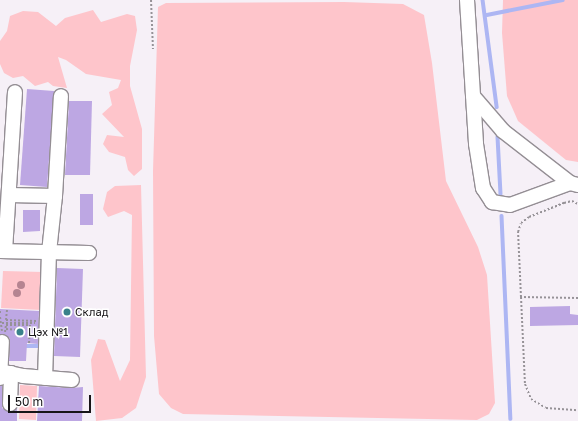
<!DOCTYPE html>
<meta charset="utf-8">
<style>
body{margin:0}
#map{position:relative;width:578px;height:421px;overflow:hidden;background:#f6f0f7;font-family:"Golos Text",sans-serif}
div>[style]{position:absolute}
.green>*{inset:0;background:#fec5cb}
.stream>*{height:3.5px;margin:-1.75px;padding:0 1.75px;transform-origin:1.75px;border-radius:1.75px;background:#adb6f3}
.building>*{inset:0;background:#bda7e3}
.path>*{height:2px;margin-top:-1px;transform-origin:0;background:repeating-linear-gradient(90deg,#969297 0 2px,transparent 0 4px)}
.roads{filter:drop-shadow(1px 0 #948e94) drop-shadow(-1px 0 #948e94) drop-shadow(0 1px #948e94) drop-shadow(0 -1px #948e94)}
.minor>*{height:14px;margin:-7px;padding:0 7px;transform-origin:7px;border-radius:7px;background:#fff}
.trees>*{width:8px;height:8px;margin:-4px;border-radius:50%;background:#b58491}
.dots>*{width:11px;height:11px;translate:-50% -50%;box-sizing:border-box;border:2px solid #fff;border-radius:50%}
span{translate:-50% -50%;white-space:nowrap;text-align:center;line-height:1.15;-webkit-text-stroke:3px #fff;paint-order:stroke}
.poi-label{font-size:11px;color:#171518}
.left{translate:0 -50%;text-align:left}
.scale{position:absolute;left:8px;top:395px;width:83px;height:18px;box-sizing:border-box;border:2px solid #171518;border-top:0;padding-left:5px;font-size:12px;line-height:14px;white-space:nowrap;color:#171518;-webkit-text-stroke:3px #fff;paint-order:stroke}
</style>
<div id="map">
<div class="green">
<div style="clip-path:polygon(503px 0,578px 0,578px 162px,566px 160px,518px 121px,507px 96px,502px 33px)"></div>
<div style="clip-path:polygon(344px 2px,403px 4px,424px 15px,432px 63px,446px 181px,478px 247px,487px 275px,495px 403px,489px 414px,477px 420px,183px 414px,171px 408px,159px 394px,154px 336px,153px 171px,158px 7px,166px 3px)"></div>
<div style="clip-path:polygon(93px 10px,101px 22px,127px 14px,135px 16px,137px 30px,130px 66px,130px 86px,142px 129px,142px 169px,134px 176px,128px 170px,125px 157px,109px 152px,103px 144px,107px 135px,124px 137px,102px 114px,112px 105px,109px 92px,118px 88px,121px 80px,86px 74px,66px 60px,58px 57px,67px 88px,53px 86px,48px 82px,35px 86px,23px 76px,13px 78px,4px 73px,0 64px,0 41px,7px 31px,10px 16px,23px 11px,38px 12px,56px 26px,65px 18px)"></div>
<div style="clip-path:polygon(141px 185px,146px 377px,136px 408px,122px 418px,96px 421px,91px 360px,98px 339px,105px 340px,120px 381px,130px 360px,132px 215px,124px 211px,108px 217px,103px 209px,107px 192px,115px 186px)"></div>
<div style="clip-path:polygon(3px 271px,43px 272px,41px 310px,1px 308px)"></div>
<div style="clip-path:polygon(20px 385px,37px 386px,36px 420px,19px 419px)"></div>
</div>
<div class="stream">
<div style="left:483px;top:0;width:108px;rotate:82.5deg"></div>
<div style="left:487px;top:15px;width:77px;rotate:-11.2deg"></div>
<div style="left:498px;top:137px;width:57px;rotate:87deg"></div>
<div style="left:502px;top:216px;width:203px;rotate:87.5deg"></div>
<div style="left:23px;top:346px;width:17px"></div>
</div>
<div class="building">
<div style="clip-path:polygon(27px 89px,54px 91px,47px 187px,20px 185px)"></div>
<div style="clip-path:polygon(69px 101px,92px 101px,90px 175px,65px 175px)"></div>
<div style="clip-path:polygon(80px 194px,93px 194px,93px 225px,80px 225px)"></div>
<div style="clip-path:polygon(23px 210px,40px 210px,40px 231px,23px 232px)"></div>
<div style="clip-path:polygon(57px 268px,83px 269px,80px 357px,54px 356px)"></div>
<div style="clip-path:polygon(570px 306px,570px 314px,578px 315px,578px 325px,530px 326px,530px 307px)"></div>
<div style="clip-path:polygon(0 309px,39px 311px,38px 344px,27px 343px,26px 361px,9px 361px,10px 339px,6px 335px,0 334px)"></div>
<div style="clip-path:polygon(0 386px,2px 386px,2px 408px,10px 412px,17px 408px,17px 421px,0 421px)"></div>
<div style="clip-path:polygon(39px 386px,71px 388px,83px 387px,82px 421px,37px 421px)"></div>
</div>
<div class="path">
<div style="left:151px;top:0;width:49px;rotate:87.7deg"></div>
<div style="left:521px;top:297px;width:65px;rotate:-92.6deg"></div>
<div style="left:518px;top:232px;width:9px;rotate:-72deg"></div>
<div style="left:521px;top:223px;width:10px;rotate:-37deg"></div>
<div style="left:529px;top:217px;width:38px;rotate:-22deg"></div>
<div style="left:564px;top:203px;width:8px;rotate:-14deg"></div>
<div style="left:572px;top:201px;width:7px;rotate:27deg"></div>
<div style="left:578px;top:298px;width:57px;rotate:-179deg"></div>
<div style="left:521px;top:297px;width:87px;rotate:87.4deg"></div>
<div style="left:525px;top:384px;width:16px;rotate:68deg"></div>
<div style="left:531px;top:399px;width:17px;rotate:31deg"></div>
<div style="left:546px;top:408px;width:32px;rotate:4deg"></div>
<div style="left:7px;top:310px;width:10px;rotate:96deg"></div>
<div style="left:6px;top:320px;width:30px;rotate:2deg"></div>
<div style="left:0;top:312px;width:1px"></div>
<div style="left:0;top:317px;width:14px;rotate:82deg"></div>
<div style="left:2px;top:323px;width:33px"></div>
<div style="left:6px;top:329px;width:14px;rotate:4deg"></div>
<div style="left:5px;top:332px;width:7px;rotate:-82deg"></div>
<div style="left:6px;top:325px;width:24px"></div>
<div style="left:30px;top:325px;width:18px;rotate:93deg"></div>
</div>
<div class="roads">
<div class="minor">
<div style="left:467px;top:0;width:144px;rotate:86.4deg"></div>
<div style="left:476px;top:144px;width:45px;rotate:81deg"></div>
<div style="left:483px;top:188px;width:17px;rotate:57deg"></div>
<div style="left:492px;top:202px;width:18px;rotate:9deg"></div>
<div style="left:510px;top:205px;width:64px;rotate:-20.1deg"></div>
<div style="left:570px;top:183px;width:8px;rotate:14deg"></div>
<div style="left:473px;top:96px;width:46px;rotate:49.4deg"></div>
<div style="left:503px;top:131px;width:85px;rotate:37.8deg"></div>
<div style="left:9px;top:195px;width:46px;rotate:1.2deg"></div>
<div style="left:55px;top:196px;width:56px;rotate:96.1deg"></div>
<div style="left:49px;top:252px;width:126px;rotate:91.8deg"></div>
<div style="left:55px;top:196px;width:100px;rotate:-86.6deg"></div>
<div style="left:0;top:251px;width:89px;rotate:1.3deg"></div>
<div style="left:5px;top:251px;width:159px;rotate:-86.4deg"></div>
<div style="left:0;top:371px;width:24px;rotate:12deg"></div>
<div style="left:23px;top:376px;width:49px;rotate:4.7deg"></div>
<div style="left:0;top:378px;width:36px;rotate:-87deg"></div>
<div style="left:10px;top:404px;width:31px;rotate:-88deg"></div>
</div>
</div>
<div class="trees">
<div style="left:21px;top:285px"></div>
<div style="left:17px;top:293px"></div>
</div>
<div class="dots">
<div style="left:67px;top:312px;background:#39818a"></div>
<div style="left:20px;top:332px;background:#39818a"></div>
</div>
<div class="poi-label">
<span class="left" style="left:75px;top:312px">Склад</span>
<span class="left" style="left:28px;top:332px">Цэх №1</span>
</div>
<div class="scale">50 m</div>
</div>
